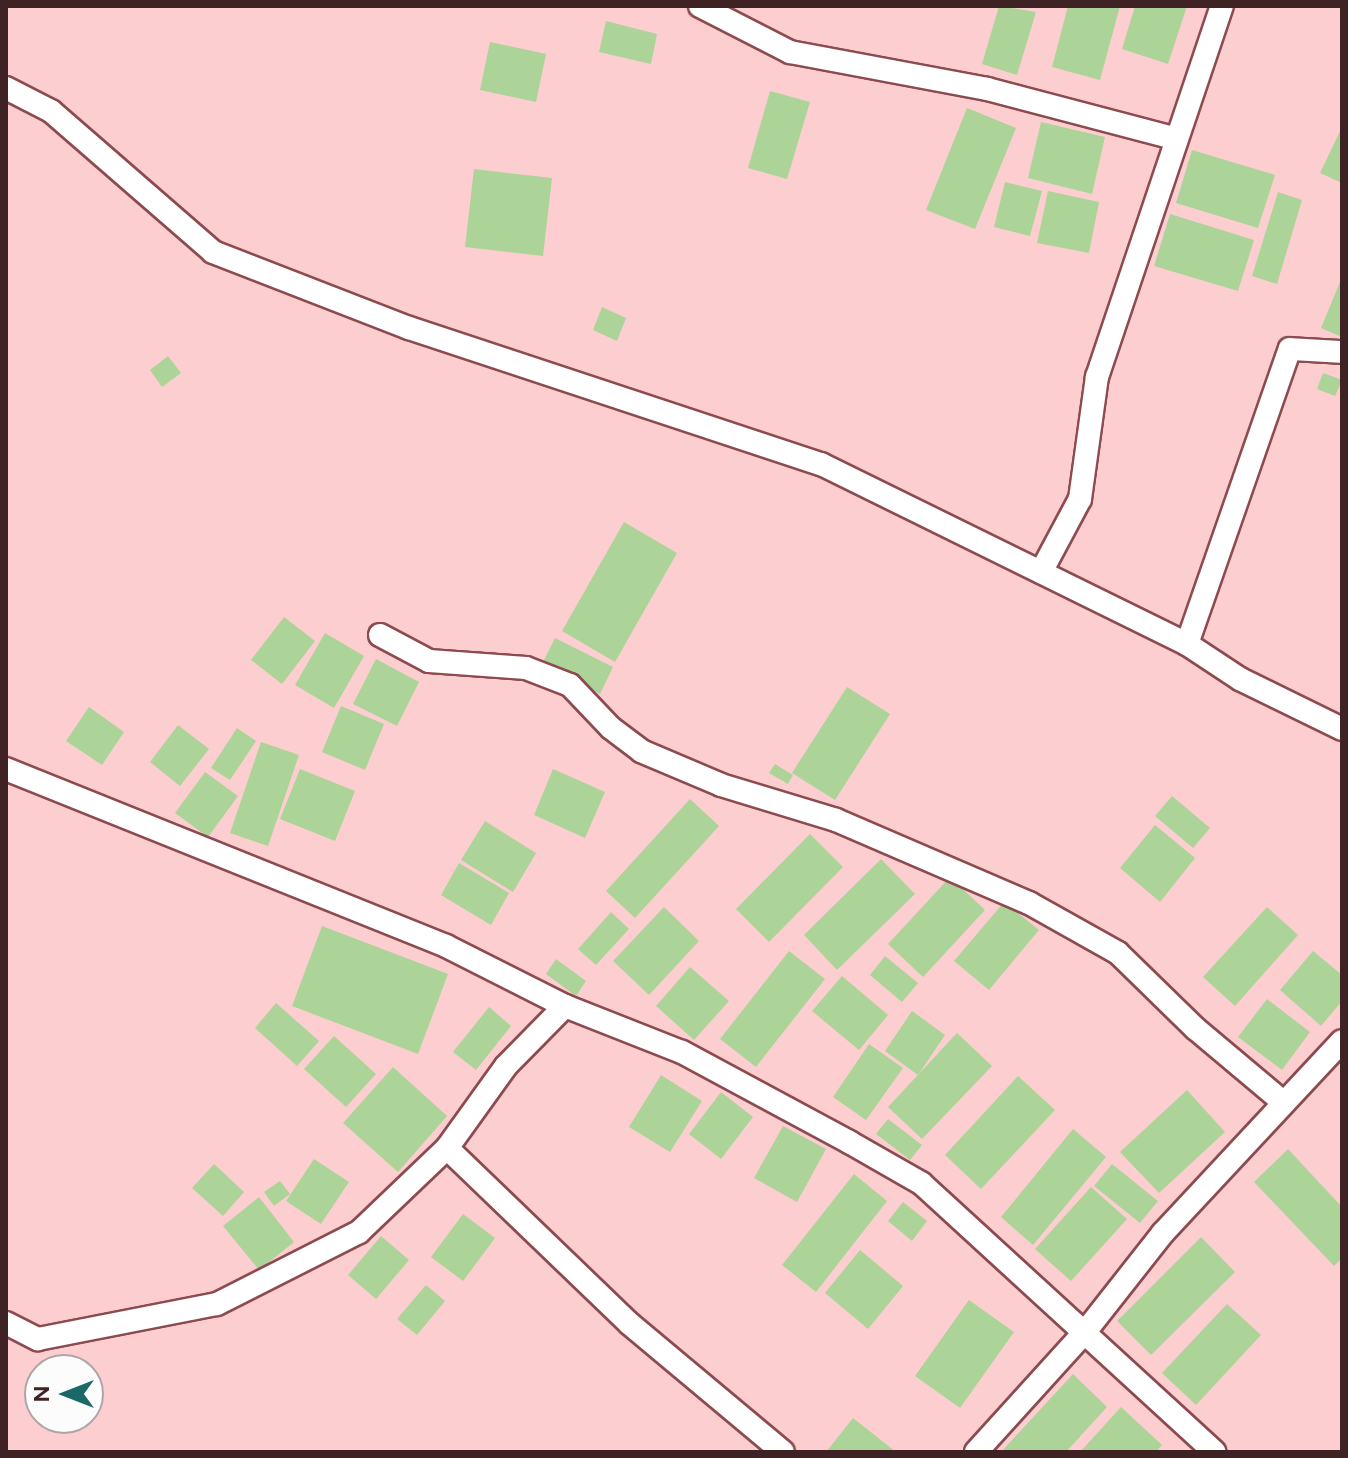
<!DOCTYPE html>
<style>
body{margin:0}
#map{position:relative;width:1348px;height:1458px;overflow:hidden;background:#fdced0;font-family:Figtree,sans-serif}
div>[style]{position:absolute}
.building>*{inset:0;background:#acd398}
.roads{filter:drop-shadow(2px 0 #8d4b50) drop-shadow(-2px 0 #8d4b50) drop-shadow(0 2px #8d4b50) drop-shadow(0 -2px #8d4b50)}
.street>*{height:22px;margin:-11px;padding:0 11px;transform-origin:11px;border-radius:11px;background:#fff}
span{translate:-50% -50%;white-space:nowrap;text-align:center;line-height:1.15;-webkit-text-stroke:6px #fcfcfc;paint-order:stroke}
.frame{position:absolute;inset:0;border:8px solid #3f2224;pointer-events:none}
.north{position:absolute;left:24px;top:1354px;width:80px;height:80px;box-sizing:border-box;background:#fcfcfc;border:2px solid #b0a5a6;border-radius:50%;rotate:270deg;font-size:22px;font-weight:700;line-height:32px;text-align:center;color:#3f2224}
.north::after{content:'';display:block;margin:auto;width:28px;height:36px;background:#1a6868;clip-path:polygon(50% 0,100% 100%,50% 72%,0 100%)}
</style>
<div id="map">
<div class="building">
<div style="clip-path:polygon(999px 6px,1036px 12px,1017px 75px,982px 64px)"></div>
<div style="clip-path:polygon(1068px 6px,1120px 6px,1100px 80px,1052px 67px)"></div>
<div style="clip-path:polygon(1135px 6px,1187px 6px,1168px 64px,1122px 49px)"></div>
<div style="clip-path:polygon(606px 21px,657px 34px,651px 64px,599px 52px)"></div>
<div style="clip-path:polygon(490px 42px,546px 54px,536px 102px,480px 90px)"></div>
<div style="clip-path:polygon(770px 91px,810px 102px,787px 179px,748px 168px)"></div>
<div style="clip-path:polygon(967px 108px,1016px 128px,975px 229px,926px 210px)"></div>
<div style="clip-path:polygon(1041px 122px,1105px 137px,1092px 194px,1028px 178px)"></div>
<div style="clip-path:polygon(1342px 127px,1342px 183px,1320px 173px)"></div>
<div style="clip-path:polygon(1192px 150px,1275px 175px,1258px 228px,1176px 203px)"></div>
<div style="clip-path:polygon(474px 169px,552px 178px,543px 256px,465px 247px)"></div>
<div style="clip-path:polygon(1005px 182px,1042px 191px,1030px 236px,994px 227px)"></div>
<div style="clip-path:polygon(1048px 191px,1099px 202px,1089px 253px,1037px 243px)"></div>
<div style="clip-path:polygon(1278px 192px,1302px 200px,1277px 284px,1252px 276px)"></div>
<div style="clip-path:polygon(1170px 214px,1254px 240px,1238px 291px,1154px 266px)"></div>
<div style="clip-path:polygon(1342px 277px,1342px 337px,1321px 328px)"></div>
<div style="clip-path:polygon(602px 307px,626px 318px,617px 341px,593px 330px)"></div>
<div style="clip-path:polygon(168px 356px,181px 373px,162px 387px,150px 370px)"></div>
<div style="clip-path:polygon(1323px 373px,1342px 380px,1335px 396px,1317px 389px)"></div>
<div style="clip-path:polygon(624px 522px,677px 553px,615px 662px,562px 631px)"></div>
<div style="clip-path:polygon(284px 617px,315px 641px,282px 684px,251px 660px)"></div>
<div style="clip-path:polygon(325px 633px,364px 656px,334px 708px,295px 685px)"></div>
<div style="clip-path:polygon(555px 638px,613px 667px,600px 694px,542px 664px)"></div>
<div style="clip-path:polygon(376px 659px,419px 682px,397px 726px,353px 704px)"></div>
<div style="clip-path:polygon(847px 687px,890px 714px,835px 800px,792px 773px)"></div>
<div style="clip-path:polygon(341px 706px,384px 724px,365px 770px,322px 752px)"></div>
<div style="clip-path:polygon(89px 707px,124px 732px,102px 765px,66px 741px)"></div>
<div style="clip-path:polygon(178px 725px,209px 749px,180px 786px,150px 762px)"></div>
<div style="clip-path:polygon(237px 728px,256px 741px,230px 780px,211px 768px)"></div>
<div style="clip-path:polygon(261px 742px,299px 755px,268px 846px,230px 833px)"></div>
<div style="clip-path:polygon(775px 764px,793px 775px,788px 784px,769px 773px)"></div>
<div style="clip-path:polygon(300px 769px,355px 791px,335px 841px,280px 819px)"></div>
<div style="clip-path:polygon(553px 769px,605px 792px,585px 838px,534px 815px)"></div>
<div style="clip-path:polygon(205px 772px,238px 796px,208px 837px,175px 813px)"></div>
<div style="clip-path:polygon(1172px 796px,1210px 828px,1193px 848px,1155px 816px)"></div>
<div style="clip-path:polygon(690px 799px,719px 826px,635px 918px,606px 891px)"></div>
<div style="clip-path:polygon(485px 821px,536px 853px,513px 892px,461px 860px)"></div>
<div style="clip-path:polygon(1155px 825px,1195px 858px,1160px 902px,1120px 868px)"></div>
<div style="clip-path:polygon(810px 834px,843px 867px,769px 942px,736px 909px)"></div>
<div style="clip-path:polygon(881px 859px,915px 894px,837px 970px,804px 935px)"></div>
<div style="clip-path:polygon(459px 863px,509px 893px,491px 925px,441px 895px)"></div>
<div style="clip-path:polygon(950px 877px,985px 910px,923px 977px,888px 944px)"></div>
<div style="clip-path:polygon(1004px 902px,1039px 930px,989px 990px,954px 961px)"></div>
<div style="clip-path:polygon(664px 907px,699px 941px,649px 995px,613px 961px)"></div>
<div style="clip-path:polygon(1267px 907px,1298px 935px,1235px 1006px,1203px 977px)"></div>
<div style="clip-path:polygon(611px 912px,629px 929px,596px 965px,578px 949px)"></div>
<div style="clip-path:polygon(322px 926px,448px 974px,418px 1054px,292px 1006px)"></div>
<div style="clip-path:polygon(789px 951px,825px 979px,756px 1067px,720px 1039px)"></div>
<div style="clip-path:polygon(1313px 951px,1342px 975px,1342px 1001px,1321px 1026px,1280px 990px)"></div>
<div style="clip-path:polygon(885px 956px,918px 983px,902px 1002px,870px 975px)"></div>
<div style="clip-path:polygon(556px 959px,586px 981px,576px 996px,546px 974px)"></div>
<div style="clip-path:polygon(690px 967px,729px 1001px,694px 1040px,656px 1006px)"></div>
<div style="clip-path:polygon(842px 976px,888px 1015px,859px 1050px,812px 1011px)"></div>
<div style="clip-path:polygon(1267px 999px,1310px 1032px,1282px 1070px,1238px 1037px)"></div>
<div style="clip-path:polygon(276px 1003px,319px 1041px,297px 1066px,255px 1028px)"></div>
<div style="clip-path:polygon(489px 1007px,511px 1026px,476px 1070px,453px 1052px)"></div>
<div style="clip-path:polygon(912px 1011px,945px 1035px,918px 1075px,885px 1051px)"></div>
<div style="clip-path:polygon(957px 1033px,992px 1066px,922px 1139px,888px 1107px)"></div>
<div style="clip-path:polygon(334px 1036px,376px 1074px,346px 1107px,304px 1069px)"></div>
<div style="clip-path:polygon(869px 1044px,903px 1068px,866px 1120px,833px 1097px)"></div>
<div style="clip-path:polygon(393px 1067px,447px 1116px,398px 1172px,343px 1123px)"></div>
<div style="clip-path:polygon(661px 1075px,702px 1101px,670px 1152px,629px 1127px)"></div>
<div style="clip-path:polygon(1018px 1076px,1055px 1110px,981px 1189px,945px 1155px)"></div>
<div style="clip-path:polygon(1187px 1090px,1225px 1132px,1159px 1193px,1120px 1152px)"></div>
<div style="clip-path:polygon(721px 1092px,753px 1117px,721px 1159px,689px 1134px)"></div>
<div style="clip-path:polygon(888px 1119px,922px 1145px,910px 1160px,876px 1134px)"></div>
<div style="clip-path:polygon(783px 1126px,826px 1149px,797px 1202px,754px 1178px)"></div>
<div style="clip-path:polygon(1073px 1129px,1106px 1157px,1033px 1245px,1001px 1217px)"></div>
<div style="clip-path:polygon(1288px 1149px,1342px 1207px,1342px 1258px,1334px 1266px,1254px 1182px)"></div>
<div style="clip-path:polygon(314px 1159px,349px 1182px,321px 1224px,286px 1201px)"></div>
<div style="clip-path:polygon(214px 1164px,244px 1192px,223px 1216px,192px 1188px)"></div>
<div style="clip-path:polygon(1112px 1164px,1158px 1201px,1140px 1223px,1094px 1186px)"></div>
<div style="clip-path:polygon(854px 1174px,887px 1201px,816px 1292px,782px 1265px)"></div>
<div style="clip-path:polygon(280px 1181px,290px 1194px,274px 1206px,264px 1192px)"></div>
<div style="clip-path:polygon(1091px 1187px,1127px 1219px,1071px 1281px,1035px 1249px)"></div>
<div style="clip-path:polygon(259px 1197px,294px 1242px,259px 1270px,223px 1226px)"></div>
<div style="clip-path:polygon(903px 1202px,927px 1221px,912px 1241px,888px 1221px)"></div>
<div style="clip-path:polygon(463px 1214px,495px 1238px,463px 1281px,431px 1257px)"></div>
<div style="clip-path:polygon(381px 1236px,409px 1260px,376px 1299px,348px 1275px)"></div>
<div style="clip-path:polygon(1201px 1237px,1235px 1272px,1151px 1355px,1117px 1321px)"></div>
<div style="clip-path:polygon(860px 1250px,903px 1286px,868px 1329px,825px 1293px)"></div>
<div style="clip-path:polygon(426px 1285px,445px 1301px,417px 1335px,397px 1319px)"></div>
<div style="clip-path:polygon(969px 1300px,1014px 1332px,960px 1408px,915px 1376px)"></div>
<div style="clip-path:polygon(1227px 1304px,1261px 1335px,1196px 1405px,1162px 1373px)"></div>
<div style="clip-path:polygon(1073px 1374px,1107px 1407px,1066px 1452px,1001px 1452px)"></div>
<div style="clip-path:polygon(1121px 1407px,1162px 1445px,1156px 1452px,1080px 1452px)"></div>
<div style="clip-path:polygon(853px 1418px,896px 1452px,826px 1452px)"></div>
</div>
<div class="roads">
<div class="street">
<div style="left:700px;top:6px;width:101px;rotate:27.1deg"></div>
<div style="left:790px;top:52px;width:200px;rotate:10.6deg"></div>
<div style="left:987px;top:89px;width:196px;rotate:14.7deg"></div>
<div style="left:6px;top:88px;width:51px;rotate:27.1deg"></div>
<div style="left:51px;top:111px;width:215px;rotate:41deg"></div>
<div style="left:213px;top:252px;width:210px;rotate:21.2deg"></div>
<div style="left:409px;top:328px;width:434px;rotate:18.3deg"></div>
<div style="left:821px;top:464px;width:408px;rotate:26.2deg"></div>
<div style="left:1187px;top:644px;width:64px;rotate:33.4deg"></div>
<div style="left:1240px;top:679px;width:114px;rotate:26.1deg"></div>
<div style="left:1041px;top:572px;width:83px;rotate:-61.9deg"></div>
<div style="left:1080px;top:499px;width:123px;rotate:-82.1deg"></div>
<div style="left:1097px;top:377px;width:391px;rotate:-71.4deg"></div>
<div style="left:380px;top:635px;width:55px;rotate:28deg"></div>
<div style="left:429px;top:661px;width:97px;rotate:4.1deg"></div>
<div style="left:526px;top:668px;width:47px;rotate:21.1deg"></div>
<div style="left:570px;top:685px;width:59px;rotate:46.4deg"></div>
<div style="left:611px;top:728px;width:38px;rotate:37deg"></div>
<div style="left:641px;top:751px;width:87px;rotate:23deg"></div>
<div style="left:721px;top:785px;width:120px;rotate:16.9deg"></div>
<div style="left:836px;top:820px;width:210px;rotate:23.3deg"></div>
<div style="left:1029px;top:903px;width:102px;rotate:29.3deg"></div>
<div style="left:1118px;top:953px;width:109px;rotate:44.3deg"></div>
<div style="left:1196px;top:1029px;width:114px;rotate:40deg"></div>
<div style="left:1187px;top:644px;width:312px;rotate:-70.8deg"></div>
<div style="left:1290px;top:349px;width:52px;rotate:3.3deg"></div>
<div style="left:6px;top:769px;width:474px;rotate:21.9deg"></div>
<div style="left:446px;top:946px;width:133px;rotate:26.8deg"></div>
<div style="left:565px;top:1006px;width:126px;rotate:21.5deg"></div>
<div style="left:682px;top:1052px;width:190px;rotate:28.3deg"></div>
<div style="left:849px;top:1142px;width:83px;rotate:29.7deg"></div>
<div style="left:921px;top:1183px;width:398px;rotate:42.5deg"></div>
<div style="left:565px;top:1006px;width:84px;rotate:134.5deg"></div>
<div style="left:506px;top:1066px;width:101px;rotate:125.7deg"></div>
<div style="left:447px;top:1148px;width:254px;rotate:43.9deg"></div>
<div style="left:630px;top:1324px;width:199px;rotate:39.9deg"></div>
<div style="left:6px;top:1323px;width:36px;rotate:27deg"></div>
<div style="left:38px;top:1339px;width:182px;rotate:-11.1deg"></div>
<div style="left:217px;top:1304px;width:159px;rotate:-26.9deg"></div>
<div style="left:359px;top:1232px;width:122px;rotate:-43.7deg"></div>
<div style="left:976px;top:1452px;width:162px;rotate:-47.8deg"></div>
<div style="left:1085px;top:1332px;width:126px;rotate:-51.8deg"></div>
<div style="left:1163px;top:1233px;width:262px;rotate:-47deg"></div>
</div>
</div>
<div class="frame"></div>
<div class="north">N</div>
</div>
